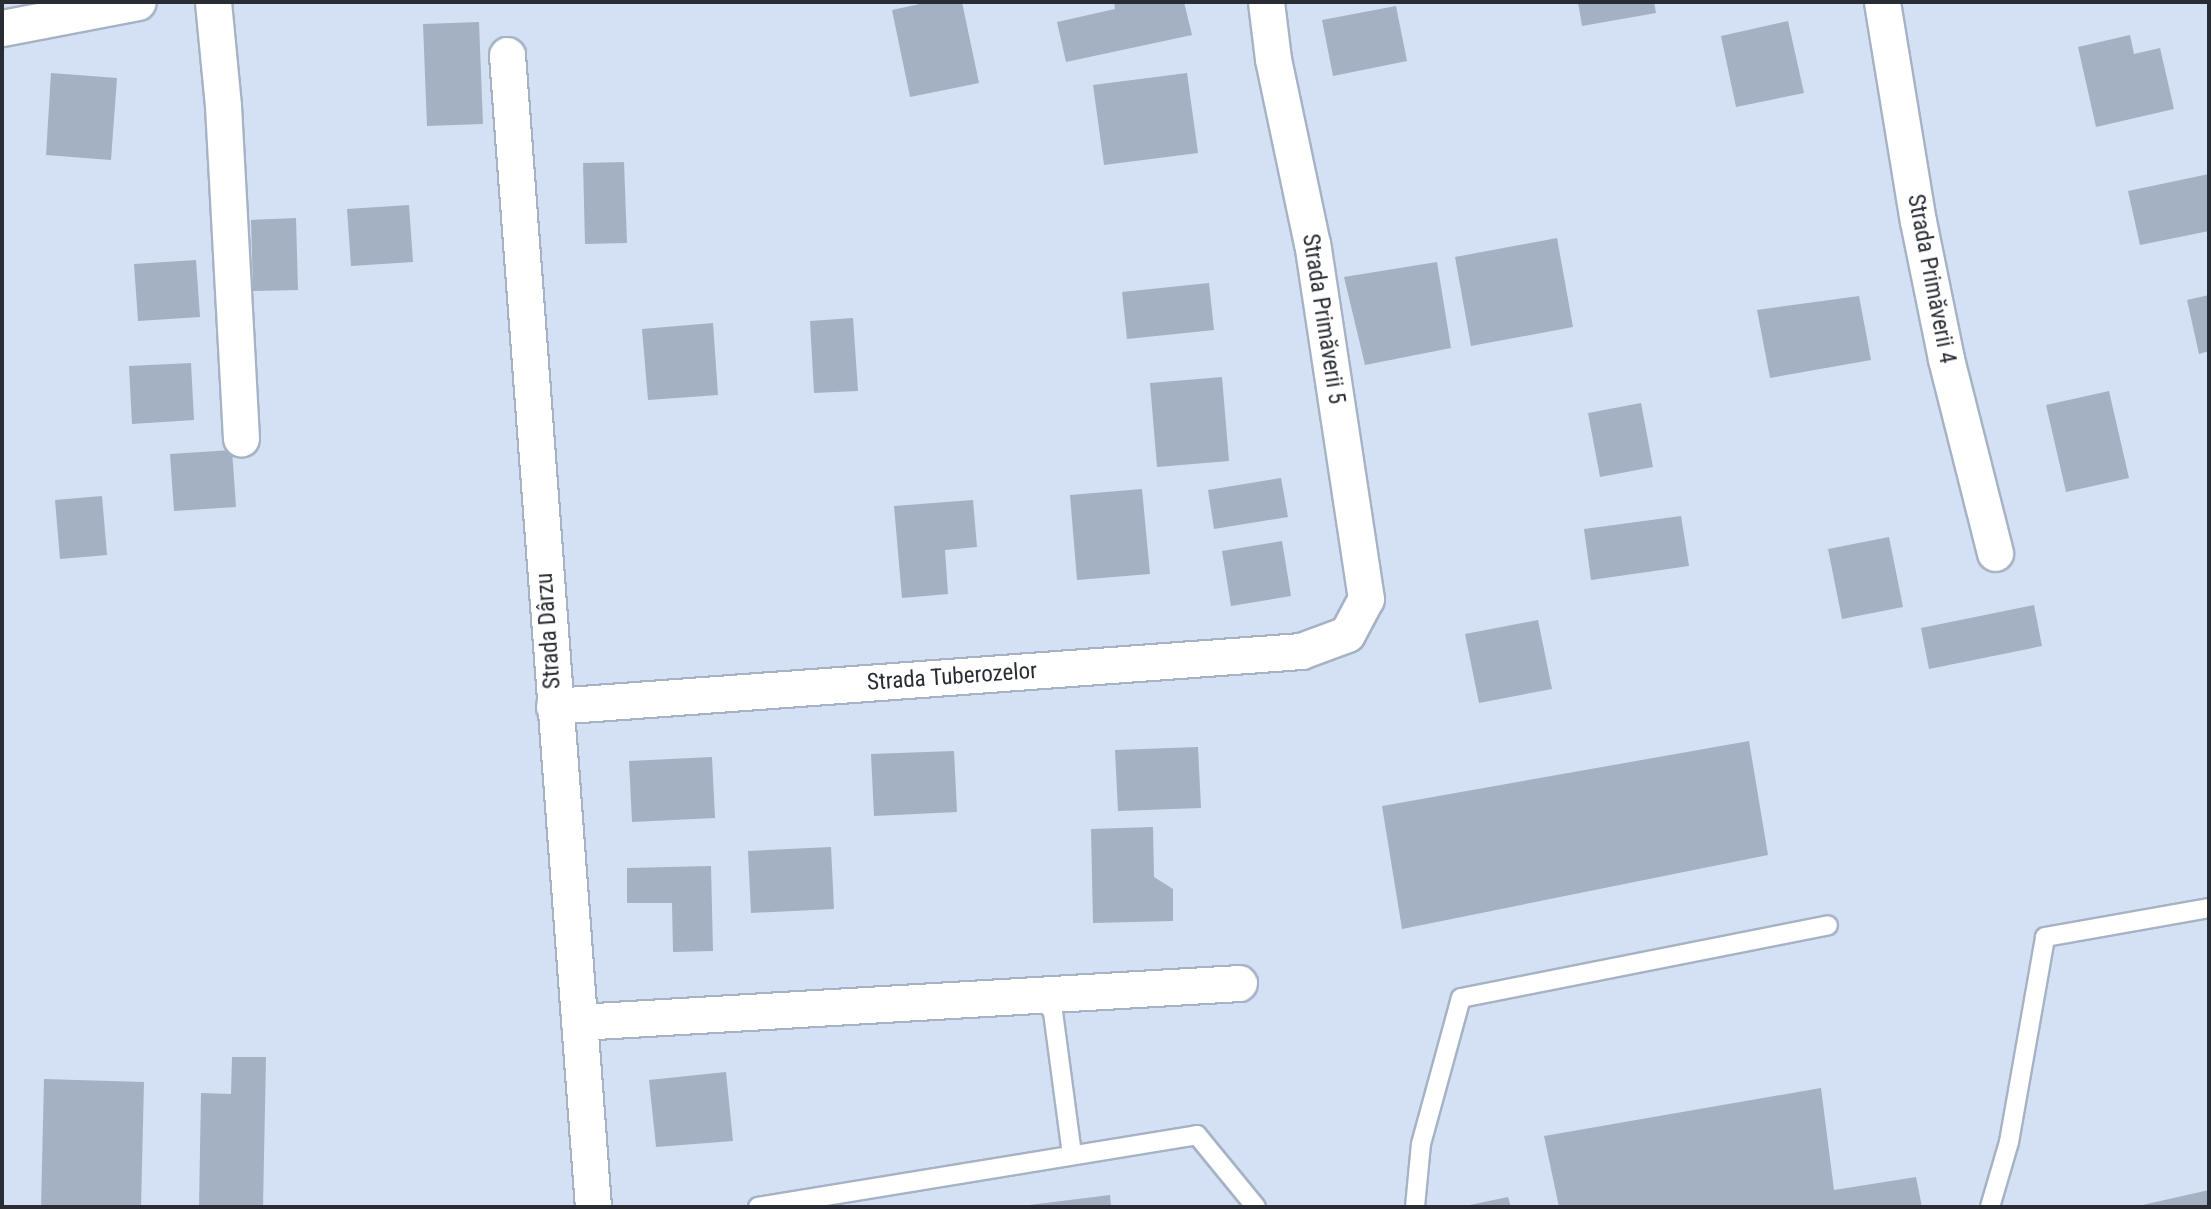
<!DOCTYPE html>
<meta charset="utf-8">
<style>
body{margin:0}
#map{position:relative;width:2211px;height:1209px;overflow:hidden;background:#d4e1f4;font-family:"Roboto Condensed",sans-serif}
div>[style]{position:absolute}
.building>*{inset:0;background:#a4b1c2}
.roads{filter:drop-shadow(2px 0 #a6b3c5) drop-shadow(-2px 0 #a6b3c5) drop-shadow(0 2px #a6b3c5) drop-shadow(0 -2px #a6b3c5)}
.lane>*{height:18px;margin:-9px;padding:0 9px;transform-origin:9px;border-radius:9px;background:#fff}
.street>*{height:35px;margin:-17.5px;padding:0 17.5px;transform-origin:17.5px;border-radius:17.5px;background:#fff}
span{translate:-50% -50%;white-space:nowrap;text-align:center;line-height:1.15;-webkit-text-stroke:5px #fff;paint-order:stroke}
.street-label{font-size:23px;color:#282d34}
.frame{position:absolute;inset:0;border:4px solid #282d34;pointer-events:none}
</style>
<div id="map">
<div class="building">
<div style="clip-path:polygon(929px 2px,962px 2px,979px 83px,910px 97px,892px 10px)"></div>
<div style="clip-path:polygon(1114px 2px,1184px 2px,1192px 35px,1066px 62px,1057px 22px,1115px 9px)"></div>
<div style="clip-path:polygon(1578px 2px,1654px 2px,1656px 13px,1582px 26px)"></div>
<div style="clip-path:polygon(1396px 6px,1407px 61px,1333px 76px,1322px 20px)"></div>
<div style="clip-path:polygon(1788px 21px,1804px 93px,1736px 107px,1721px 36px)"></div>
<div style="clip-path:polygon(479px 22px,483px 124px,427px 126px,423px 24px)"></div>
<div style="clip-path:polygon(2130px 35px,2134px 54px,2160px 48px,2174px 109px,2096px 127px,2078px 47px)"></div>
<div style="clip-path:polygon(51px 73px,117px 78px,111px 160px,46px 155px)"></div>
<div style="clip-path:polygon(1187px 73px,1198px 153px,1104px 165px,1093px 85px)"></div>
<div style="clip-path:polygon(624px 162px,627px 243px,585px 244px,583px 163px)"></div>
<div style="clip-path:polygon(2209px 174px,2209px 231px,2140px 245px,2128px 191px)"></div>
<div style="clip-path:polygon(409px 205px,413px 262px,351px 266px,347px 209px)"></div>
<div style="clip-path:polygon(296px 218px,298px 290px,253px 291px,251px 220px)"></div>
<div style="clip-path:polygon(1557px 238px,1573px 327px,1471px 346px,1455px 257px)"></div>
<div style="clip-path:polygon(196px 260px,200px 317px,138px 321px,134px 264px)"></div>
<div style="clip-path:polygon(1437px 262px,1451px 348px,1365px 365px,1344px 277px)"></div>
<div style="clip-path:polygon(1209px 283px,1214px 330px,1127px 339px,1122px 292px)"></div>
<div style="clip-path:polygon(2209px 295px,2209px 351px,2199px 354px,2187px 300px)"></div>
<div style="clip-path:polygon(1859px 296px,1871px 360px,1770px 378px,1757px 310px)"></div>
<div style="clip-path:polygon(853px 318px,858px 391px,814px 393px,810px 321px)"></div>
<div style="clip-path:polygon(713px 323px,718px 395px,648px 400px,642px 329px)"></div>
<div style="clip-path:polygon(191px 363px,194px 420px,132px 424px,129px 366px)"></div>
<div style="clip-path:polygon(1222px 377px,1229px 461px,1157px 467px,1150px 383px)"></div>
<div style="clip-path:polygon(2109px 391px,2129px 478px,2066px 492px,2046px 405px)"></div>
<div style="clip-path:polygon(1641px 403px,1653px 467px,1600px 477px,1588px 413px)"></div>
<div style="clip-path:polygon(232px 450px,236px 507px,174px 511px,170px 454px)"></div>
<div style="clip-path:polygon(1281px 478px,1288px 517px,1214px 529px,1208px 490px)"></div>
<div style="clip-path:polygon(1142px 489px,1150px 574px,1077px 580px,1070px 495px)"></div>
<div style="clip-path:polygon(102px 496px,107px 555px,60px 559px,55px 500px)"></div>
<div style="clip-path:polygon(973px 500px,977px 547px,945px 550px,948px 594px,902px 598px,894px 506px)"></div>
<div style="clip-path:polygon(1681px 516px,1689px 566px,1591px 580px,1584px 529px)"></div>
<div style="clip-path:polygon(1889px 537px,1903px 607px,1842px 619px,1828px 549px)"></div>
<div style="clip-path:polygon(1282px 541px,1291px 596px,1231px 606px,1222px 551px)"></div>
<div style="clip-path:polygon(2034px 605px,2042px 646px,1929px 669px,1921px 628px)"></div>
<div style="clip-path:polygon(1538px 620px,1552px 689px,1479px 703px,1465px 634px)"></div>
<div style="clip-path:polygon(1749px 741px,1768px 855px,1402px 929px,1382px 806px)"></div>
<div style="clip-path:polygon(1198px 747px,1201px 808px,1118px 811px,1115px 750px)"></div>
<div style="clip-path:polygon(954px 751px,957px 812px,874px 816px,871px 754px)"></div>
<div style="clip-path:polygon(712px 757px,715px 818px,632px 822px,629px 761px)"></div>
<div style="clip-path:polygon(1153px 827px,1154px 877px,1173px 889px,1173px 921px,1093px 923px,1091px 829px)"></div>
<div style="clip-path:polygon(831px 847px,834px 909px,751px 913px,748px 851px)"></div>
<div style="clip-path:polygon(711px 866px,713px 951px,673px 952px,672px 903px,627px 903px,627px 868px)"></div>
<div style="clip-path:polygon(232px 1057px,266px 1057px,263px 1207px,199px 1207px,201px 1093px,231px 1094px)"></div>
<div style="clip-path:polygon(726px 1072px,733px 1141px,656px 1147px,649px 1080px)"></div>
<div style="clip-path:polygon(44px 1079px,144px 1082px,141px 1207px,41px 1207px)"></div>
<div style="clip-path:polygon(1821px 1088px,1834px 1190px,1916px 1177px,1922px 1207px,1559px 1207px,1544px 1136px)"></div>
<div style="clip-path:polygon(2209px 1190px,2209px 1207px,2138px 1207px,2138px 1206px)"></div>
<div style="clip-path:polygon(1110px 1195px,1111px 1207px,1021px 1207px,1021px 1206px)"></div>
<div style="clip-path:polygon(1508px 1197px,1511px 1207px,1465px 1207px,1465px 1206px)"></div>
</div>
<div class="roads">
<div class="lane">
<div style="left:1041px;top:995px;width:21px;rotate:55deg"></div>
<div style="left:1053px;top:1012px;width:144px;rotate:82.4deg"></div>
<div style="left:758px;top:1207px;width:445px;rotate:-9.3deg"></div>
<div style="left:1197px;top:1135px;width:93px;rotate:50.7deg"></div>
<div style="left:1415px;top:1207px;width:63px;rotate:-84.6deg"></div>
<div style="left:1421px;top:1144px;width:151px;rotate:-74.7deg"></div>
<div style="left:1461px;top:998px;width:374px;rotate:-11.2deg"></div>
<div style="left:1990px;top:1207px;width:68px;rotate:-73.7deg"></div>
<div style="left:2009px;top:1142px;width:208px;rotate:-80deg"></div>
<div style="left:2045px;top:937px;width:167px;rotate:-10deg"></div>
</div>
<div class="street">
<div style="left:213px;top:2px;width:104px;rotate:84.5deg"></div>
<div style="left:223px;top:106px;width:333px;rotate:86.9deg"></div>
<div style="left:1882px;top:2px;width:222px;rotate:80.7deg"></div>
<div style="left:1918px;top:221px;width:141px;rotate:78.5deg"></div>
<div style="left:1946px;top:359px;width:200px;rotate:75.8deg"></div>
<div style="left:2px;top:28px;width:138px;rotate:-10.8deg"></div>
<div style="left:507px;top:55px;width:1155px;rotate:85.73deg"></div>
<div style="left:554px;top:706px;width:749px;rotate:-4.21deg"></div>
<div style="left:1301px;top:651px;width:49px;rotate:-20.3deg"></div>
<div style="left:1347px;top:634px;width:40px;rotate:-62deg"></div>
<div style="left:1366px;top:599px;width:359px;rotate:-98.6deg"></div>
<div style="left:1312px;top:244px;width:189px;rotate:-101.9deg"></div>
<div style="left:1273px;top:59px;width:57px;rotate:-97deg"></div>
<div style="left:579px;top:1022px;width:661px;rotate:-3.38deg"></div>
</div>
</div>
<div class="street-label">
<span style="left:1931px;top:279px;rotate:79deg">Strada Primăverii 4</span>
<span style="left:1323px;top:319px;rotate:81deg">Strada Primăverii 5</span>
<span style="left:549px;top:631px;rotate:-94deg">Strada Dârzu</span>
<span style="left:952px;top:677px;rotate:-4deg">Strada Tuberozelor</span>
</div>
<div class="frame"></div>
</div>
